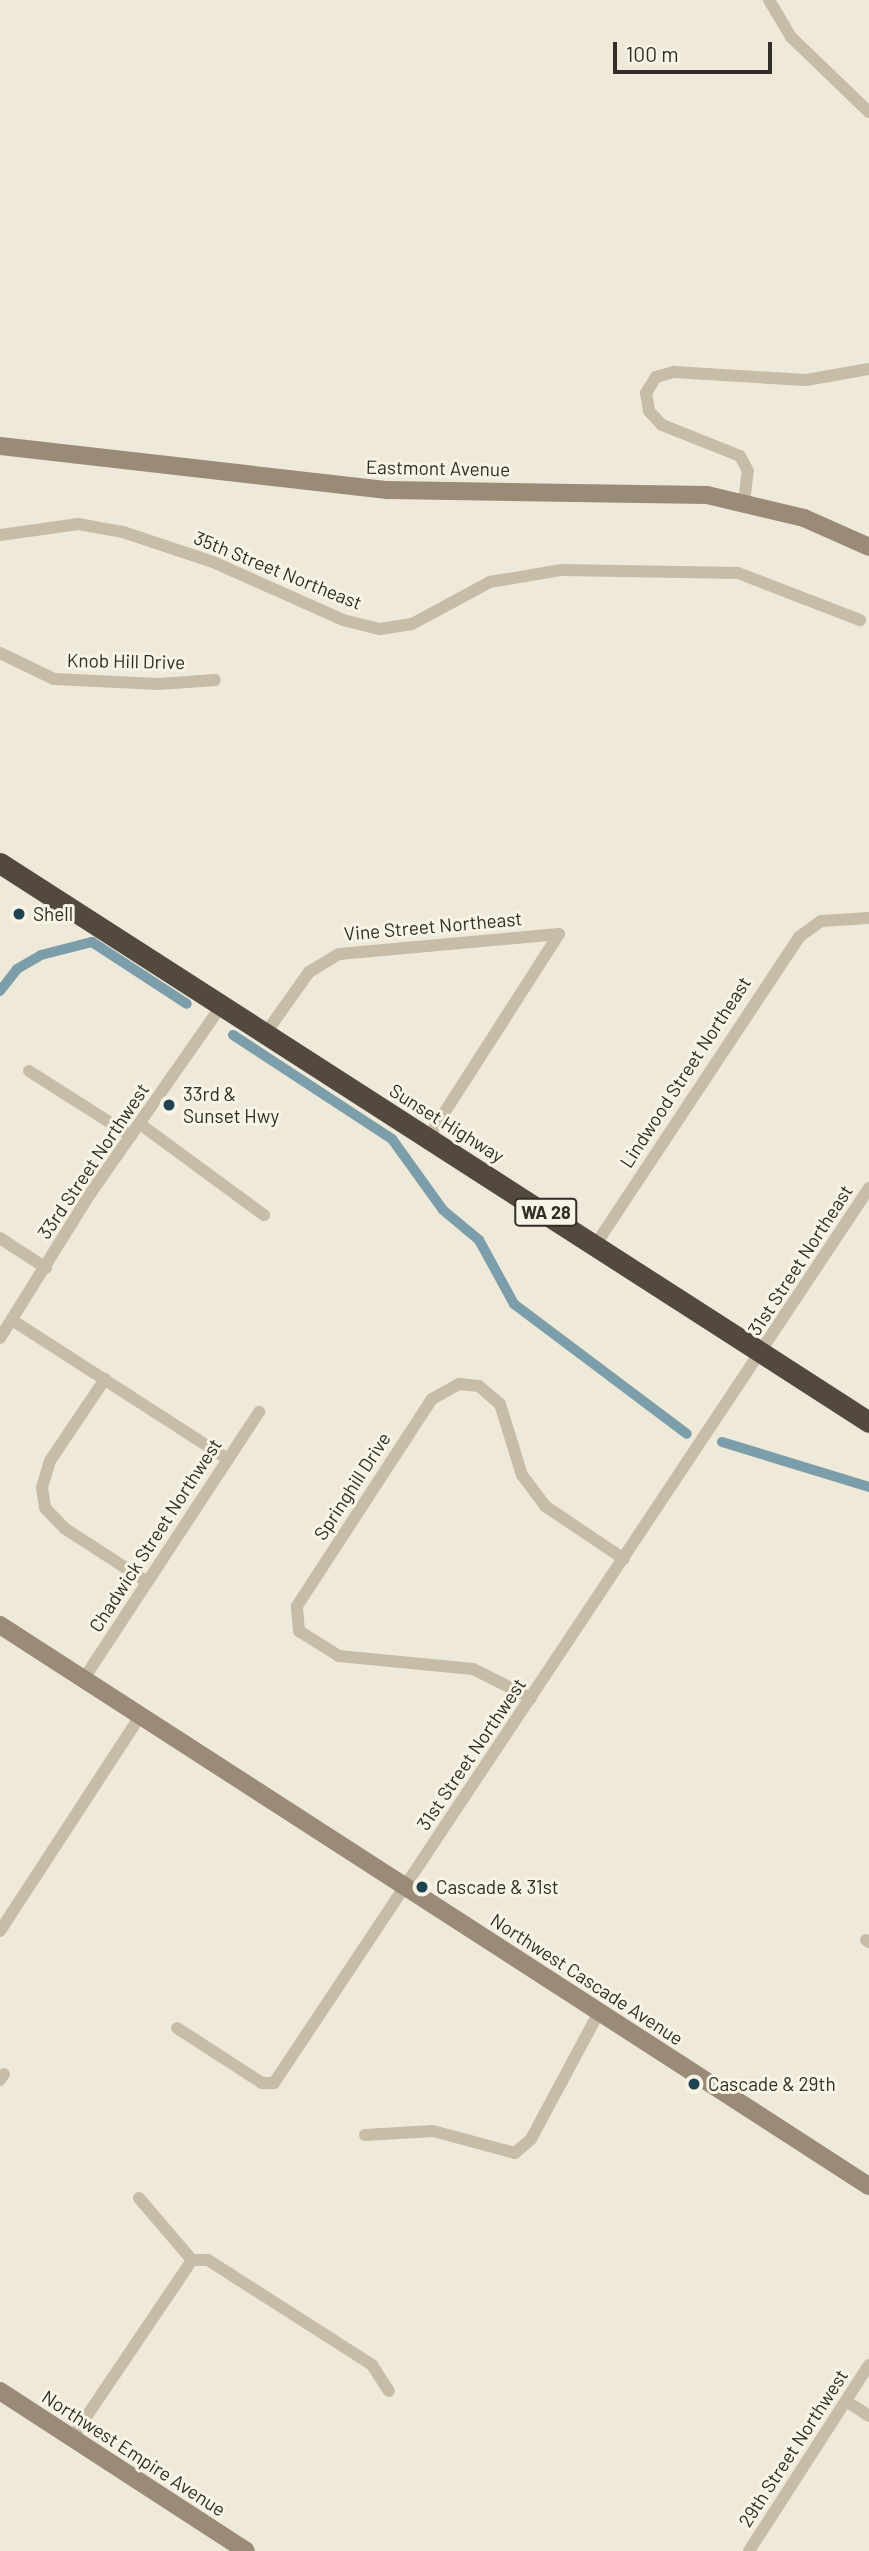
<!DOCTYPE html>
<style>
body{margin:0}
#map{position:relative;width:869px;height:2551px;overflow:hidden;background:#efe9da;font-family:Barlow,sans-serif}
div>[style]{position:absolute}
.canal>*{height:10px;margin:-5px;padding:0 5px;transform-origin:5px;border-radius:5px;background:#7b9eaa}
.street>*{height:12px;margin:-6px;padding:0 6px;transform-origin:6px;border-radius:6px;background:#c6bca7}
.secondary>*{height:18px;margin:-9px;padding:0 9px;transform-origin:9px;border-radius:9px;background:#998b78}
.highway>*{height:21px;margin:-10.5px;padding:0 10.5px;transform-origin:10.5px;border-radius:10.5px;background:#53493e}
.dots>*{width:19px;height:19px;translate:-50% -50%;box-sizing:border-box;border:4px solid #f7f3e5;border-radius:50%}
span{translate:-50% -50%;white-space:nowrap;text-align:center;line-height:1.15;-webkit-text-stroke:6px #f7f3e5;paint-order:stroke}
.shield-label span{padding:2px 5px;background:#f7f3e5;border:2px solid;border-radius:5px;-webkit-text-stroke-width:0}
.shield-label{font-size:18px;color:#332d27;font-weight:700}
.street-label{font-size:19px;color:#332d27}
.poi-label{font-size:19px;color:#332d27}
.left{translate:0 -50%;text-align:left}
.scale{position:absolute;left:613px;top:42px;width:159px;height:32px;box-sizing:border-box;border:4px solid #332d27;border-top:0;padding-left:9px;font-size:21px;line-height:24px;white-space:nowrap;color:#332d27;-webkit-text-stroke:5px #f7f3e5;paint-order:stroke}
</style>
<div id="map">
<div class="canal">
<div style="left:0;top:991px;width:28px;rotate:-52deg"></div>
<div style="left:17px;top:969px;width:28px;rotate:-30deg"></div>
<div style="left:41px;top:955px;width:53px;rotate:-14.3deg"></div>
<div style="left:92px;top:942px;width:113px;rotate:33.1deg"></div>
<div style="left:233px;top:1035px;width:190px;rotate:33.2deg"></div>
<div style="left:392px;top:1139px;width:87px;rotate:54.3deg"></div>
<div style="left:443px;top:1210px;width:47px;rotate:39.8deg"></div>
<div style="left:479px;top:1240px;width:73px;rotate:61.3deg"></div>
<div style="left:514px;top:1304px;width:216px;rotate:36.9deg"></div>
<div style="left:722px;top:1442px;width:154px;rotate:17deg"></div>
</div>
<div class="street">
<div style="left:769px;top:0;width:43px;rotate:59.3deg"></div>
<div style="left:791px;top:37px;width:108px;rotate:43.9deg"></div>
<div style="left:744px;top:502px;width:31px;rotate:-83deg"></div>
<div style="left:748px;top:471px;width:17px;rotate:-118deg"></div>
<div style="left:740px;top:456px;width:84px;rotate:-158.3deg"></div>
<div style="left:662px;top:425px;width:19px;rotate:-133deg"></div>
<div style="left:649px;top:411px;width:18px;rotate:-99deg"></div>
<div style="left:646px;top:393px;width:19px;rotate:-58deg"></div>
<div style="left:656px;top:377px;width:19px;rotate:-16deg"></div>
<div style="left:674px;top:372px;width:132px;rotate:3.5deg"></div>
<div style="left:806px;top:380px;width:64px;rotate:-9.9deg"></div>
<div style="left:0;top:535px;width:79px;rotate:-8deg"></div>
<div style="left:78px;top:524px;width:46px;rotate:10.1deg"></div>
<div style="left:123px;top:532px;width:95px;rotate:18.4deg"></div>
<div style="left:213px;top:562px;width:142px;rotate:24deg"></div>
<div style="left:343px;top:620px;width:38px;rotate:14deg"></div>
<div style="left:380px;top:629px;width:32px;rotate:-9deg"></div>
<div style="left:412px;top:624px;width:89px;rotate:-28.3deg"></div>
<div style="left:490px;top:582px;width:73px;rotate:-9.5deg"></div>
<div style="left:562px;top:570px;width:176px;rotate:1deg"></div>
<div style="left:738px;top:573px;width:131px;rotate:21.1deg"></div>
<div style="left:0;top:653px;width:60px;rotate:25.7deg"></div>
<div style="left:54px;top:679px;width:105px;rotate:2.7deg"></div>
<div style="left:159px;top:684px;width:56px;rotate:-4.1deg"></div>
<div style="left:265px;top:1034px;width:76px;rotate:-54.6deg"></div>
<div style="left:309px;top:972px;width:35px;rotate:-31deg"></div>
<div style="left:339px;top:954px;width:221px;rotate:-5.2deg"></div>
<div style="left:29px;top:1071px;width:121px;rotate:32.5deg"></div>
<div style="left:140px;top:1124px;width:154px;rotate:36.3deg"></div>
<div style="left:428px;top:1138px;width:242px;rotate:-57.3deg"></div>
<div style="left:0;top:1238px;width:55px;rotate:33.1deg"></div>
<div style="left:596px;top:1244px;width:368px;rotate:-56.5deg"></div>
<div style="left:799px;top:937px;width:27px;rotate:-36deg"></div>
<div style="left:821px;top:921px;width:48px;rotate:-3.6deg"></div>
<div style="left:12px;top:1320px;width:257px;rotate:32.8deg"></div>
<div style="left:0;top:1338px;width:170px;rotate:-58deg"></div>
<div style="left:90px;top:1194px;width:229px;rotate:-55.1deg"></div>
<div style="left:105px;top:1379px;width:99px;rotate:123.9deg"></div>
<div style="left:50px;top:1461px;width:28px;rotate:107deg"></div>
<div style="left:42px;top:1488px;width:20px;rotate:81deg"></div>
<div style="left:45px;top:1508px;width:28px;rotate:46deg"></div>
<div style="left:64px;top:1528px;width:98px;rotate:32.9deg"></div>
<div style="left:83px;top:1680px;width:321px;rotate:-56.7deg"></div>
<div style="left:531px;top:1698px;width:65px;rotate:-153.4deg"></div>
<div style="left:473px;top:1669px;width:135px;rotate:-174.5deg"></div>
<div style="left:339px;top:1656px;width:47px;rotate:-148deg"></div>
<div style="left:299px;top:1631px;width:25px;rotate:-95deg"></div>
<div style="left:297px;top:1606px;width:247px;rotate:-56.9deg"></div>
<div style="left:432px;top:1399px;width:31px;rotate:-29deg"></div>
<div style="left:459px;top:1384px;width:20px;rotate:6deg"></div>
<div style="left:479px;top:1386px;width:28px;rotate:41deg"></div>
<div style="left:500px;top:1404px;width:74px;rotate:72.8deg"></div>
<div style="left:522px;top:1475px;width:39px;rotate:53deg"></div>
<div style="left:545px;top:1506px;width:95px;rotate:33.9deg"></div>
<div style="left:0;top:1931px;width:257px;rotate:-56.9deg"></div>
<div style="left:866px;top:1940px;width:4px;rotate:34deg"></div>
<div style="left:177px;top:2028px;width:101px;rotate:32.9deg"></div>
<div style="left:262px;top:2083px;width:12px"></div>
<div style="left:274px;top:2083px;width:1075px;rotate:-56.38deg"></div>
<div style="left:0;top:2080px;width:7px;rotate:-56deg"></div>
<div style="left:365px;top:2135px;width:68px;rotate:-3.4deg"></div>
<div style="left:433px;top:2131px;width:85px;rotate:15deg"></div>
<div style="left:515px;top:2153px;width:21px;rotate:-41deg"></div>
<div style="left:531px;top:2139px;width:144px;rotate:-61.8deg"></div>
<div style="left:139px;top:2198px;width:82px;rotate:49.5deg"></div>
<div style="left:846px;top:2401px;width:27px;rotate:33deg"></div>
<div style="left:72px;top:2438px;width:215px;rotate:-56deg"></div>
<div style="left:192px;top:2260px;width:16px"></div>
<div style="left:208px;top:2260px;width:195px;rotate:32.6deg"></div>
<div style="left:372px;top:2365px;width:31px;rotate:57deg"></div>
<div style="left:749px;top:2551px;width:221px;rotate:-57.2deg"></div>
</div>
<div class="secondary">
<div style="left:0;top:446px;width:390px;rotate:6.5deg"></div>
<div style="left:388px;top:490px;width:319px;rotate:0.9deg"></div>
<div style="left:707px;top:495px;width:100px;rotate:13.3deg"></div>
<div style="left:804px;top:518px;width:71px;rotate:24deg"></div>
<div style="left:0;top:1625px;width:1034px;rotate:32.85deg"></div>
<div style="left:0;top:2391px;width:293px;rotate:33deg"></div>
</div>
<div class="highway">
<div style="left:0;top:863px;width:1033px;rotate:32.75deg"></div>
</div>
<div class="dots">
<div style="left:19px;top:914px;background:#204351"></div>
<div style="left:169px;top:1105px;background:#204351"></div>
<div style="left:422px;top:1887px;background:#204351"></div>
<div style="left:694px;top:2084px;background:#204351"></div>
</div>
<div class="shield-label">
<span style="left:546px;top:1212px">WA 28</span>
</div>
<div class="street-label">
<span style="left:438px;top:468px;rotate:1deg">Eastmont Avenue</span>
<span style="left:278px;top:570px;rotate:22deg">35th Street Northeast</span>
<span style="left:126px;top:661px;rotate:1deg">Knob Hill Drive</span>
<span style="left:433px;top:926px;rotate:-5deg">Vine Street Northeast</span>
<span style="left:685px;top:1072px;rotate:-57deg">Lindwood Street Northeast</span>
<span style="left:447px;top:1123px;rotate:32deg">Sunset Highway</span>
<span style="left:93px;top:1161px;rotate:-56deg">33rd Street Northwest</span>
<span style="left:800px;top:1260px;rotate:-57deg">31st Street Northeast</span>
<span style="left:352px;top:1486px;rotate:-57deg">Springhill Drive</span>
<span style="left:155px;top:1535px;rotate:-57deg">Chadwick Street Northwest</span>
<span style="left:471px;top:1754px;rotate:-56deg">31st Street Northwest</span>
<span style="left:587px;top:1979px;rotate:33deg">Northwest Cascade Avenue</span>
<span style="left:793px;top:2448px;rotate:-57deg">29th Street Northwest</span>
<span style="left:134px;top:2453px;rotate:33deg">Northwest Empire Avenue</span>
</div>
<div class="poi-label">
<span class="left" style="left:33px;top:914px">Shell</span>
<span class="left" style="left:183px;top:1105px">33rd &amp;<br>Sunset Hwy</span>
<span class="left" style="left:436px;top:1887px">Cascade &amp; 31st</span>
<span class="left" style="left:708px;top:2084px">Cascade &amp; 29th</span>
</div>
<div class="scale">100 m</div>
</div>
